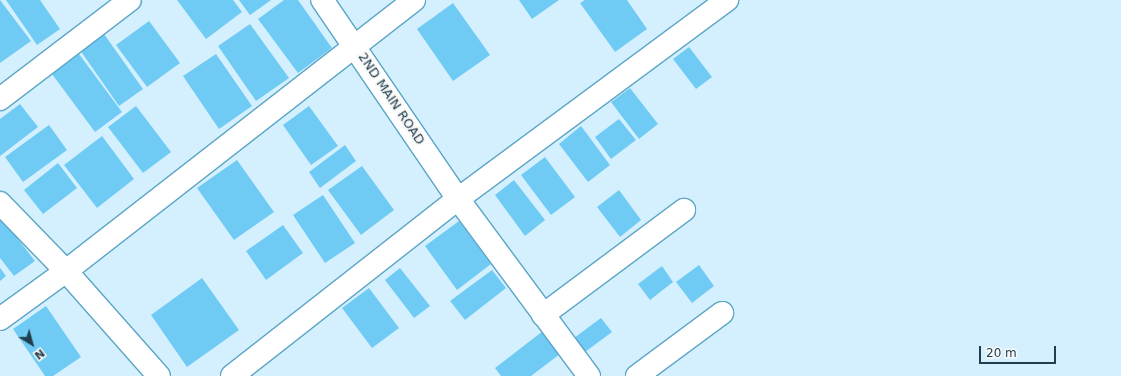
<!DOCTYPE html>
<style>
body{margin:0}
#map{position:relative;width:1121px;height:376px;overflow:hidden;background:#d4f0fe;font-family:"DejaVu Sans",sans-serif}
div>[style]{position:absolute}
.building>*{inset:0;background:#6fcbf4}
.roads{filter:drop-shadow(1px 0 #5ca5c6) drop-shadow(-1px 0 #5ca5c6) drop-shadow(0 1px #5ca5c6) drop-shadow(0 -1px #5ca5c6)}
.street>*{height:22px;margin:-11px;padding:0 11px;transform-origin:11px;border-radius:11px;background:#fff}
.secondary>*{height:22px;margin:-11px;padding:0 11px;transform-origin:11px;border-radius:11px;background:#fff}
span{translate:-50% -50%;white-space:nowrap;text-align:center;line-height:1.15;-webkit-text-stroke:4px #f8f8f8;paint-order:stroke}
.street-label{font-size:13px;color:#203e4c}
.north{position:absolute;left:12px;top:324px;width:40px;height:40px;-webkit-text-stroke:3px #f8f8f8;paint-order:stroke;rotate:143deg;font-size:11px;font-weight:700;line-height:16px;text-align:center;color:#203e4c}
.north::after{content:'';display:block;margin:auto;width:14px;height:18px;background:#203e4c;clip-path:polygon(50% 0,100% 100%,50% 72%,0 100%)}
.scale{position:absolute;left:979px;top:346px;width:77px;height:18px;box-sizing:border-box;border:2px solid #203e4c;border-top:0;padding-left:5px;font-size:12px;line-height:14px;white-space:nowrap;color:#203e4c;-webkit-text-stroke:3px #f8f8f8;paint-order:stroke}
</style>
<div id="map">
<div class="building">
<div style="clip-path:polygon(0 0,31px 41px,0 63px)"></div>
<div style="clip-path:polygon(6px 0,40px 0,60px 29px,37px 45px)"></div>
<div style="clip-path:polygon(177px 0,233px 0,242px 12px,206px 39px)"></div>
<div style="clip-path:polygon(239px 0,271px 0,250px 15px)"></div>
<div style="clip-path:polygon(284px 0,298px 0,332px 48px,298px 73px,258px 19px)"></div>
<div style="clip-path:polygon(519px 0,559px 0,532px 19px)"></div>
<div style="clip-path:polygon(585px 0,627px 0,647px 29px,615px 52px,580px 3px)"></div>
<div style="clip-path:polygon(453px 3px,490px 55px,453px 81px,417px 29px)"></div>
<div style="clip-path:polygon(149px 21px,180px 63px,147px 87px,116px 45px)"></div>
<div style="clip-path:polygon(250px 24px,289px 78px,256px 101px,218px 46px)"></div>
<div style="clip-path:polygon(104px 34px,143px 89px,119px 106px,80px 50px)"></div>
<div style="clip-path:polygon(689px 47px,712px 77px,696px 89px,673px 59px)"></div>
<div style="clip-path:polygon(79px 54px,122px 112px,95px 132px,52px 74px)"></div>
<div style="clip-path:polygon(216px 54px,252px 106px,219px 129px,183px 76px)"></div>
<div style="clip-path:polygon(630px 88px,658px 124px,639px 139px,611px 102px)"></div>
<div style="clip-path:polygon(20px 104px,38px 127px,0 156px,0 119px)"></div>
<div style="clip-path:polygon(136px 106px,171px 152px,143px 173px,108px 127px)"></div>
<div style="clip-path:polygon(309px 106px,338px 146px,311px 165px,283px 125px)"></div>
<div style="clip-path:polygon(619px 119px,636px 140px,611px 159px,595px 137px)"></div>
<div style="clip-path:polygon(49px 125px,67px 150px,23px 182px,5px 157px)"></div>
<div style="clip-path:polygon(581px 126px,610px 165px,588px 182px,559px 144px)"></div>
<div style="clip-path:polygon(102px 136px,134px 179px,97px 208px,64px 165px)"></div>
<div style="clip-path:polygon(345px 145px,356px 161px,320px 188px,309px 172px)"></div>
<div style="clip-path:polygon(545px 157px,575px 197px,551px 215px,521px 175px)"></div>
<div style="clip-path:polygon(237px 160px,274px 212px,234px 240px,197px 188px)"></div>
<div style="clip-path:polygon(58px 163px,77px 188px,43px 214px,24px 190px)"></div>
<div style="clip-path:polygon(362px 166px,394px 210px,361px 235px,328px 190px)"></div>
<div style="clip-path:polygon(514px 180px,545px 220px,525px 236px,495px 195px)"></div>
<div style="clip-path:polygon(619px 190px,641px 220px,620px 237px,597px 207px)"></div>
<div style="clip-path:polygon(323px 195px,355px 243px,325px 263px,293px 215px)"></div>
<div style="clip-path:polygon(0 216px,35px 261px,14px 276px,0 258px)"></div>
<div style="clip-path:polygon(459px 221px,491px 264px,457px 290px,425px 246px)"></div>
<div style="clip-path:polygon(283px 225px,303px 253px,266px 280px,246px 251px)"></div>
<div style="clip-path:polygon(699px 265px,714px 286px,692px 303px,676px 282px)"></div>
<div style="clip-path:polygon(662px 266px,673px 282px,650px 300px,638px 284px)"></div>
<div style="clip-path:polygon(0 268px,6px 276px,0 281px)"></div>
<div style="clip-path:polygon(400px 268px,430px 306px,414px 318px,385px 280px)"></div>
<div style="clip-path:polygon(492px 270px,506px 288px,465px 320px,450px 301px)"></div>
<div style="clip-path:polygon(202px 278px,239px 330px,187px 367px,151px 315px)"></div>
<div style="clip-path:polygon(369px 288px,399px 328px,372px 348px,342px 308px)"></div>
<div style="clip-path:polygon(46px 306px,81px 357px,53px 376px,45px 376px,13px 329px)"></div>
<div style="clip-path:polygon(601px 318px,612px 332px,585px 352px,574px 338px)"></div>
<div style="clip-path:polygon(543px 331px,560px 354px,531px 376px,501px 376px,495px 368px)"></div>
</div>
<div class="roads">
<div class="street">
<div style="left:0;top:99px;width:163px;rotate:-37.3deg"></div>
<div style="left:0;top:203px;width:95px;rotate:45.9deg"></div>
<div style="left:66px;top:271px;width:140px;rotate:48.5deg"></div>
<div style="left:543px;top:315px;width:176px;rotate:-36.7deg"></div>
<div style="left:0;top:319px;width:82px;rotate:-36deg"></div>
<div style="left:66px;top:271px;width:441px;rotate:-37.9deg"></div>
<div style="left:589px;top:376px;width:220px;rotate:-126.5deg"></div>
<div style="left:458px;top:199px;width:335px;rotate:-36.5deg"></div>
<div style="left:637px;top:376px;width:106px;rotate:-36.5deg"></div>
</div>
<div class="secondary">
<div style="left:232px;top:376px;width:287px;rotate:-38.1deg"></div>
<div style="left:458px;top:199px;width:241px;rotate:-124.3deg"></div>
</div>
</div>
<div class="street-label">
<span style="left:391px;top:99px;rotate:56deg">2ND MAIN ROAD</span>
</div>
<div class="north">N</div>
<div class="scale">20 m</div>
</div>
